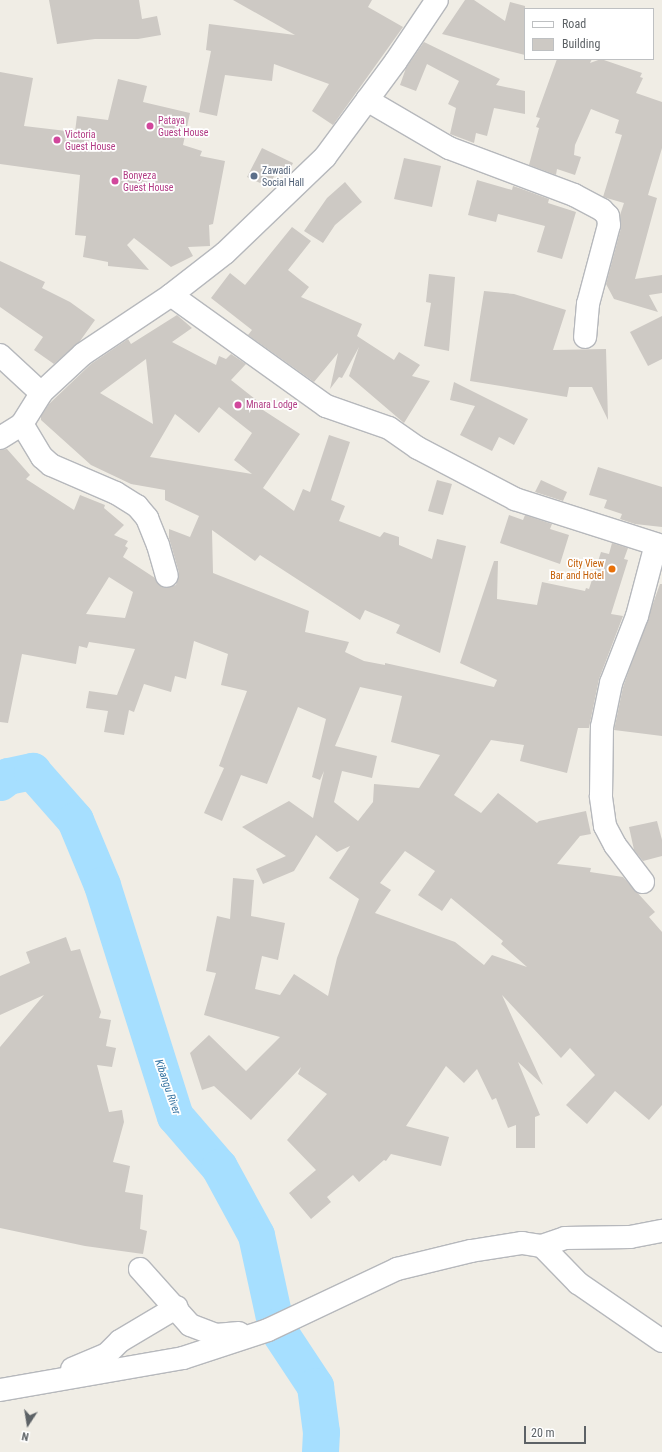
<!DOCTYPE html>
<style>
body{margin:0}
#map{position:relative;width:662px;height:1452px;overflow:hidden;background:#f0ede5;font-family:"Roboto Condensed",sans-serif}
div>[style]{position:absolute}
.river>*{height:37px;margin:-18.5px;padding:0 18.5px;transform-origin:18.5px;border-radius:18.5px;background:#a6dfff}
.building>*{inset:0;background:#cdc9c4}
.roads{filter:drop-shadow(1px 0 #b6b8bc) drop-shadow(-1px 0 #b6b8bc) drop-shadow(0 1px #b6b8bc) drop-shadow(0 -1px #b6b8bc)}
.minor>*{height:22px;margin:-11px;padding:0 11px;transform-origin:11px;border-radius:11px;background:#fff}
.dots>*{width:11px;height:11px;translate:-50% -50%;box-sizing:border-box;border:2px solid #fff;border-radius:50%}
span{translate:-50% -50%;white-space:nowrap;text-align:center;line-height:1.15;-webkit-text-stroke:3.5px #fff;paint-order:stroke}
.hotel-label{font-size:10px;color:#b23c85}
.left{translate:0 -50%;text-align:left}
.service-label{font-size:10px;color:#4e5e75}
.food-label{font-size:10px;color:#c56008}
.right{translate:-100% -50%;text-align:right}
.water-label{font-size:11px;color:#3976a3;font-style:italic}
.legend{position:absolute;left:524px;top:8px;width:130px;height:52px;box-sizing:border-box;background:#fff;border:1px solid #bec0c2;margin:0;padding:5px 7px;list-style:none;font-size:12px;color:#5d6266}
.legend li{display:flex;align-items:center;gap:8px;height:20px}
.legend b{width:20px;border:1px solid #bec0c2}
.north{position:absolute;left:8px;top:1404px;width:40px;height:40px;-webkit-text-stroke:3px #fff;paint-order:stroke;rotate:192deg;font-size:11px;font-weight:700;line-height:16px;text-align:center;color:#5d6266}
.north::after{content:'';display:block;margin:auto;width:14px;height:18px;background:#5d6266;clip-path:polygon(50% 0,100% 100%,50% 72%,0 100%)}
.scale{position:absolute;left:524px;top:1426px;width:62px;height:18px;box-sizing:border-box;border:2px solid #5d6266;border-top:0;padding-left:5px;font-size:12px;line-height:14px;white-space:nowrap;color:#5d6266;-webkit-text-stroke:3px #fff;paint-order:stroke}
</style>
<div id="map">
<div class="river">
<div style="left:0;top:782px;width:10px;rotate:-37deg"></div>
<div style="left:8px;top:776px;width:25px;rotate:-12deg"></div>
<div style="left:32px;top:771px;width:65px;rotate:48.7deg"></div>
<div style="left:75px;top:820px;width:70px;rotate:67.4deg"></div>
<div style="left:102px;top:885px;width:242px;rotate:72.5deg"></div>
<div style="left:175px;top:1116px;width:67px;rotate:49.2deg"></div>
<div style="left:219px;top:1167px;width:77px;rotate:61.4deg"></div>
<div style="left:256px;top:1235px;width:94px;rotate:77.7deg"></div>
<div style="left:276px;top:1327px;width:71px;rotate:56.5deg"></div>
<div style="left:315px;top:1386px;width:46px;rotate:82.6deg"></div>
<div style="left:321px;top:1432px;width:20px;rotate:93deg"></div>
</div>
<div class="building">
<div style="clip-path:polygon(49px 0,139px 0,142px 19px,157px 16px,161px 35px,138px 39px,95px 39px,57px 44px)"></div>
<div style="clip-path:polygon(233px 0,372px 0,368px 7px,403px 27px,333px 125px,312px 111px,329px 84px,274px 64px,272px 81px,225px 75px,217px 116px,199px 112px,211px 51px,206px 50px,209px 24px,295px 35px)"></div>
<div style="clip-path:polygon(465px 0,474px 0,505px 21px,510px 2px,525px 6px,525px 55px,442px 34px)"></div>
<div style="clip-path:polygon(424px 42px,500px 79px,496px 85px,525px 91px,525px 114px,494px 108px,487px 136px,476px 133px,474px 143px,450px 134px,456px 108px,448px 104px,459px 81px,427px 64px,416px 91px,400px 85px,406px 68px)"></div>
<div style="clip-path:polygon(557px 59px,592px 59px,590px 63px,601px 59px,642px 73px,640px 77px,643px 78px,636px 93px,662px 102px,662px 148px,648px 195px,657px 198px,635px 279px,662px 275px,662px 293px,649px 295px,658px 312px,614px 299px,606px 284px,621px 228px,620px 215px,624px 203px,603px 197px,622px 135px,615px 133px,619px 120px,591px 109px,575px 145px,574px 155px,581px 157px,575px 175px,557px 169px,556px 175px,529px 165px,539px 128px,536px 127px,540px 118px,536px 117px)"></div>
<div style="clip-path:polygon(0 72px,33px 78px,24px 126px,75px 132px,77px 116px,108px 120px,118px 79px,147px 86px,143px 102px,190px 113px,183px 145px,202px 151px,200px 156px,225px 161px,213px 224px,209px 225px,210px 246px,188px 247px,193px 256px,171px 267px,134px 238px,127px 245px,149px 270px,108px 266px,108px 262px,83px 257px,86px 236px,75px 235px,80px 175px,0 164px)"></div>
<div style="clip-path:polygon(262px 148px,293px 163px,286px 177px,275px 174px,269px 187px,247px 177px)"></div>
<div style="clip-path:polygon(404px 158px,441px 166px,432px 207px,394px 199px)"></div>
<div style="clip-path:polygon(477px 180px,512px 190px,513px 186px,519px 188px,549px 199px,548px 203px,576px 212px,562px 259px,537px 252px,545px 226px,498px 214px,496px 222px,468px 215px)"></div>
<div style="clip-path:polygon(345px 182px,362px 202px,335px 225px,323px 243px,304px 231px,327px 198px)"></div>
<div style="clip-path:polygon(292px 227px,311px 241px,288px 270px,309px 287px,301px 297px,362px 324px,357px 336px,394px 360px,399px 352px,420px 365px,412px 376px,430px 381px,404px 423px,349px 376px,359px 347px,342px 378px,339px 377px,330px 389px,338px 353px,314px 382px,248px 335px,252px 330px,211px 298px,230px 273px,245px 285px)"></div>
<div style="clip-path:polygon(0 261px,45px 282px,42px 288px,70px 302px,95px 320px,80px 341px,54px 364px,34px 350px,43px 337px,0 307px)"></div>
<div style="clip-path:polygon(429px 274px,455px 277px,449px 351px,424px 346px,431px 303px,426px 302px)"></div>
<div style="clip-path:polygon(484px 291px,514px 294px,566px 310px,553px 350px,606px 349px,608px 420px,592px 387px,569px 387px,567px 397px,470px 381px)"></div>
<div style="clip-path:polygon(evenodd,177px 315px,192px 328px,172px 342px,216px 365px,219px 356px,226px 359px,231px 354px,246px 364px,231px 380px,265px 407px,263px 410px,300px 434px,263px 488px,294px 511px,303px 489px,310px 492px,329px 435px,350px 442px,331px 500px,345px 506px,339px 521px,380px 537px,384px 532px,399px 537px,399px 545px,432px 559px,437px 539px,466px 546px,440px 653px,396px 633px,400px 625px,365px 610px,360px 620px,260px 555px,255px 561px,212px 530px,213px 573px,309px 611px,305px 632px,349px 642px,345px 652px,364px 661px,385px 665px,385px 663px,494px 687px,497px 680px,460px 663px,494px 561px,498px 561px,497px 599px,537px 605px,542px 582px,585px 591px,586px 588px,589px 589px,601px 552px,609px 554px,612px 543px,628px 548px,624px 559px,628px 560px,611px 614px,623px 616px,599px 679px,589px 728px,578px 728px,567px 773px,520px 761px,524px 745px,491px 740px,454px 795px,481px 813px,498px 793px,537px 823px,539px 821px,586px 811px,591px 834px,580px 836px,557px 864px,591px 868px,590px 872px,623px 877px,655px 912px,649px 917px,662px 932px,662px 1105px,649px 1120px,615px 1091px,587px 1124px,566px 1105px,595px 1075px,570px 1048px,561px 1058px,502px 995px,543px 1085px,518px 1062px,540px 1115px,535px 1117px,535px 1148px,516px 1148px,516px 1125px,508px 1128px,496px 1098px,492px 1100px,477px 1069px,464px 1083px,446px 1066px,406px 1126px,449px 1137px,441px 1166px,391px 1154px,386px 1161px,384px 1160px,359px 1182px,353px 1175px,327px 1197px,331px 1202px,311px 1219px,289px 1193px,316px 1170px,287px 1140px,327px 1094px,298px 1074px,301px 1067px,251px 1120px,214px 1086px,202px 1090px,190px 1053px,209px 1035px,246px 1071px,280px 1037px,204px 1015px,216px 973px,206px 971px,217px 916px,230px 919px,233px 878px,254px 880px,251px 916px,285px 923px,278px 960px,262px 956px,255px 989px,280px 995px,294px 974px,328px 996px,337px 958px,359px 899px,329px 878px,350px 846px,337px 852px,316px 835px,294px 871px,263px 884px,256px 869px,286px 856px,242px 827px,289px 801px,313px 818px,324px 771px,320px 780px,312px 777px,326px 719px,298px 707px,267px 784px,241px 775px,222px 821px,204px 813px,224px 768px,219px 766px,247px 691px,221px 685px,228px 654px,194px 641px,186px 679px,175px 676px,171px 692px,144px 684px,134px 712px,129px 710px,124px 735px,104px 732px,108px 711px,86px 708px,89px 691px,117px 695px,135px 649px,89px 642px,87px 648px,79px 646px,76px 664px,22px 654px,8px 723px,0 722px,0 450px,7px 449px,30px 475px,26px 479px,74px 510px,80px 495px,105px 505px,104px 508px,124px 525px,114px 535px,128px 541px,125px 546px,128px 548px,123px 557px,155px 578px,164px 588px,176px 585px,179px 573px,169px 538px,169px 529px,190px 537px,199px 516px,165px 500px,165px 490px,131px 484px,91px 465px,41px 420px,41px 416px,49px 404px,91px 364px,128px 339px,131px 344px,177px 315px,146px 359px,153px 424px,100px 393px,146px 359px,177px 315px,219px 407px,252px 433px,234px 460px,252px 474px,150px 457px,175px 414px,199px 433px,219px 407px,177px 315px,109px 577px,133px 592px,125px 618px,86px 614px,109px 577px,177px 315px,360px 687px,402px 696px,391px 742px,440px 755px,419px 788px,374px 784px,373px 802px,358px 821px,334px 802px,342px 771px,372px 778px,377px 756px,335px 746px,360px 687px,177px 315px,405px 851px,435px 871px,418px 895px,442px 911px,451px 898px,503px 941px,501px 944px,527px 967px,492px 955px,484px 965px,455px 942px,375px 913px,391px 890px,380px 883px,405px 851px)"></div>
<div style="clip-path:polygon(662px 316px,662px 359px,648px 366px,630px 332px)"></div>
<div style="clip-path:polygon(454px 382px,528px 419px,514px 445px,499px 437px,492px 451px,460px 435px,475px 406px,450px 400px)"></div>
<div style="clip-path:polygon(598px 467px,662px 487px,662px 527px,635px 524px,620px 519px,622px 514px,604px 508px,607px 500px,589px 495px)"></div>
<div style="clip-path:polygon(437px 480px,452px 484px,443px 515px,428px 511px)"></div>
<div style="clip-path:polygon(541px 480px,567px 492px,563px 501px,535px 492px)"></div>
<div style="clip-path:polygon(509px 515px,523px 520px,525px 515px,552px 524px,550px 529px,569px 535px,560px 564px,500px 543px)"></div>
<div style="clip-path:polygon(660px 584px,662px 584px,662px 736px,614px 730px,623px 687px)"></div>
<div style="clip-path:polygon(657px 821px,662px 840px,662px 856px,643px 861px,634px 850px,629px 827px)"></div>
<div style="clip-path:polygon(66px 937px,71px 951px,80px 949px,101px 1012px,99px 1018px,111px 1020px,106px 1046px,116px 1048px,112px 1067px,97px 1065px,109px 1112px,122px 1110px,124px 1122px,113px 1162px,130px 1166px,125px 1192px,143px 1195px,140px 1229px,147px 1231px,143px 1254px,85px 1246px,0 1228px,0 1047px,44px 995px,0 1015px,0 976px,30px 963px,26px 952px)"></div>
</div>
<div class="roads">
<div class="minor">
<div style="left:367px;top:100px;width:95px;rotate:30.3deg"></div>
<div style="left:449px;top:148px;width:134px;rotate:20.6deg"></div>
<div style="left:574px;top:195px;width:32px;rotate:28deg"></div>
<div style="left:602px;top:210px;width:8px;rotate:45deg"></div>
<div style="left:608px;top:216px;width:9px;rotate:84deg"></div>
<div style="left:609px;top:225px;width:82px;rotate:104.9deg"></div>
<div style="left:588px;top:304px;width:33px;rotate:95deg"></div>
<div style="left:171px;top:295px;width:191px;rotate:35.6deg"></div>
<div style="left:326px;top:406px;width:67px;rotate:19.2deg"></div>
<div style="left:389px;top:428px;width:35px;rotate:35deg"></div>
<div style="left:418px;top:448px;width:110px;rotate:27.7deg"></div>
<div style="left:515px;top:499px;width:154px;rotate:17.7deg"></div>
<div style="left:0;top:355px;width:56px;rotate:42.8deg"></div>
<div style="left:22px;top:424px;width:39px;rotate:59deg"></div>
<div style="left:42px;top:457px;width:12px;rotate:42deg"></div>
<div style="left:51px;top:465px;width:71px;rotate:23.3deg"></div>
<div style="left:116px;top:493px;width:25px;rotate:32deg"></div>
<div style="left:137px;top:506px;width:16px;rotate:50deg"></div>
<div style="left:147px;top:518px;width:29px;rotate:68deg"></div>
<div style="left:158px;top:545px;width:32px;rotate:74deg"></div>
<div style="left:0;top:438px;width:26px;rotate:-32deg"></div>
<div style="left:22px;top:424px;width:36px;rotate:-58deg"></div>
<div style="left:41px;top:393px;width:57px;rotate:-42.9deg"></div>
<div style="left:83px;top:354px;width:106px;rotate:-33.8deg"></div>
<div style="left:171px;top:295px;width:68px;rotate:-37.9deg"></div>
<div style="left:225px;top:253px;width:139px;rotate:-43.8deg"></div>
<div style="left:325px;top:157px;width:119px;rotate:-53.5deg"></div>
<div style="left:396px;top:61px;width:73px;rotate:-56.1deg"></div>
<div style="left:643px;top:882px;width:46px;rotate:-127.1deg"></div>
<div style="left:615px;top:845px;width:21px;rotate:-118deg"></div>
<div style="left:605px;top:826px;width:30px;rotate:-98deg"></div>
<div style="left:601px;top:796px;width:69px;rotate:-89.2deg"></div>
<div style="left:602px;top:727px;width:45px;rotate:-78.4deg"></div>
<div style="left:611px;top:683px;width:72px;rotate:-68.8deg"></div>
<div style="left:637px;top:616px;width:74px;rotate:-75.2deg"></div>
<div style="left:542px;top:1246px;width:24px;rotate:-19deg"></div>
<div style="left:565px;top:1238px;width:65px;rotate:-0.9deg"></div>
<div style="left:630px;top:1237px;width:33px;rotate:-11deg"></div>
<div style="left:140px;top:1269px;width:75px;rotate:48.2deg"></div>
<div style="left:190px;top:1325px;width:28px;rotate:21deg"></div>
<div style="left:216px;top:1335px;width:23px;rotate:-5deg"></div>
<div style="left:72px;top:1369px;width:38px;rotate:-23deg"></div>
<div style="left:107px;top:1354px;width:18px;rotate:-45deg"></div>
<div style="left:120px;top:1341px;width:66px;rotate:-30.8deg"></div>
<div style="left:0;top:1390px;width:186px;rotate:-9.9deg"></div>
<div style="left:183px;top:1358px;width:89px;rotate:-18.2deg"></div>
<div style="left:268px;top:1330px;width:143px;rotate:-25.3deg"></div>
<div style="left:397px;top:1269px;width:76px;rotate:-13.7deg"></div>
<div style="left:471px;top:1251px;width:52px;rotate:-8.9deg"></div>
<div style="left:522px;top:1243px;width:20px;rotate:9deg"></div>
<div style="left:542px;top:1246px;width:52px;rotate:45.8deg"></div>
<div style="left:578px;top:1283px;width:102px;rotate:34.6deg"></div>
</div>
</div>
<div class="dots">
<div style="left:150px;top:126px;background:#d1479c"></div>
<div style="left:57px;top:140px;background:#d1479c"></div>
<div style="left:254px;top:176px;background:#5c6f8a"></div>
<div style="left:115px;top:181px;background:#d1479c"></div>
<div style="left:238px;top:405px;background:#d1479c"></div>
<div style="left:612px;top:569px;background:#e8710a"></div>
</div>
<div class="hotel-label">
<span class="left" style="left:158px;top:126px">Pataya<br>Guest House</span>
<span class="left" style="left:65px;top:140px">Victoria<br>Guest House</span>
<span class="left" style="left:123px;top:181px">Bonyeza<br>Guest House</span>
<span class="left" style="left:246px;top:405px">Mnara Lodge</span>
</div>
<div class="service-label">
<span class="left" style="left:262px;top:176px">Zawadi<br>Social Hall</span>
</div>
<div class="food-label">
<span class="right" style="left:604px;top:569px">City View<br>Bar and Hotel</span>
</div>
<div class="water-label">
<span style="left:167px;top:1087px;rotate:71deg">Kibangu River</span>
</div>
<ul class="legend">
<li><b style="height:5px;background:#fff"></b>Road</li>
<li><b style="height:11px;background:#cdc9c4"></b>Building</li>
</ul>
<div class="north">N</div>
<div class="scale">20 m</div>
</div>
